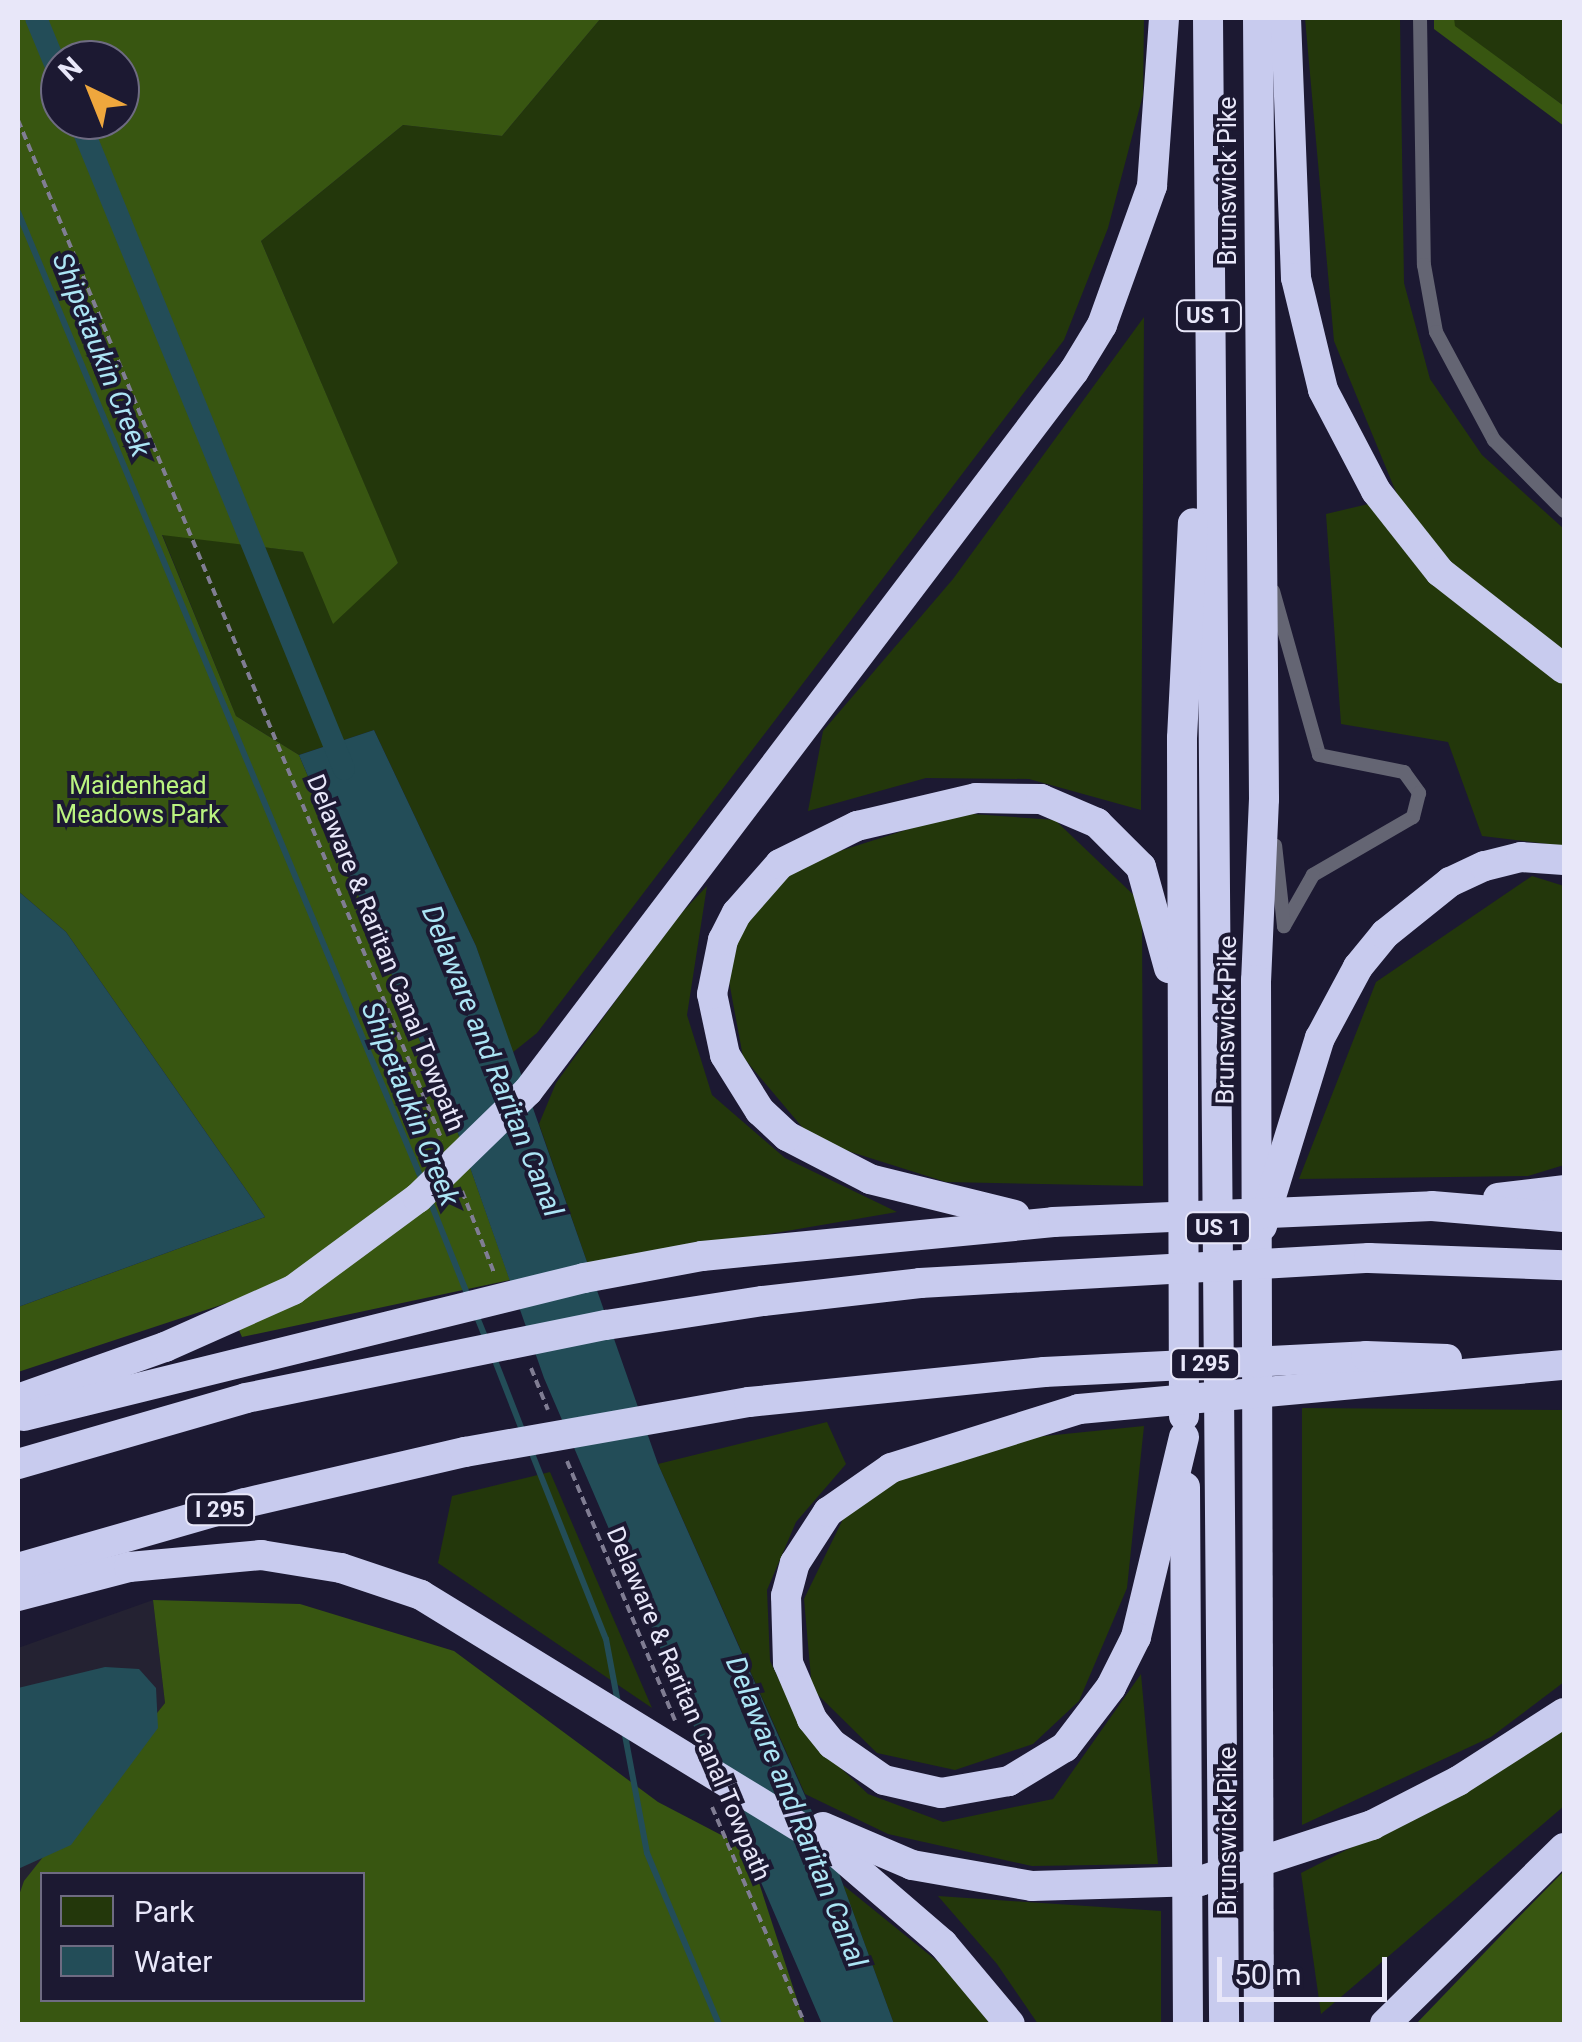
<!DOCTYPE html>
<style>
body{margin:0}
#map{position:relative;width:1582px;height:2042px;overflow:hidden;background:#1c1932;font-family:Roboto,sans-serif}
div>[style]{position:absolute}
.commercial>*{inset:0;background:#242232}
.green>*{inset:0;background:#23370b}
.forest>*{inset:0;background:#385611}
.water>*{inset:0;background:#234d58}
.stream>*{height:6px;margin:-3px;padding:0 3px;transform-origin:3px;border-radius:3px;background:#234d58}
.canal>*{height:22px;margin:-11px;padding:0 11px;transform-origin:11px;border-radius:11px;background:#234d58}
.path>*{height:4px;margin-top:-2px;transform-origin:0;background:repeating-linear-gradient(90deg,#807d93 0 8px,transparent 0 13px)}
.lane>*{height:14px;margin:-7px;padding:0 7px;transform-origin:7px;border-radius:7px;background:#646573}
.highway>*{height:30px;margin:-15px;padding:0 15px;transform-origin:15px;border-radius:15px;background:#c8cbee}
span{translate:-50% -50%;white-space:nowrap;text-align:center;line-height:1.15;-webkit-text-stroke:8px #1c1932;paint-order:stroke}
.shield-label span{padding:2px 8px;background:#1c1932;border:2px solid;border-radius:8px;-webkit-text-stroke-width:0}
.shield-label{font-size:22px;color:#e8e7f9;font-weight:700}
.street-label{font-size:25px;color:#e8e7f9}
.park-label{font-size:25px;color:#baf380}
.water-label{font-size:28px;color:#ace5f5;font-style:italic}
.frame{position:absolute;inset:0;border:20px solid #e8e7f9;pointer-events:none}
.legend{position:absolute;left:40px;top:1872px;width:325px;height:130px;box-sizing:border-box;background:#1c1932;border:2px solid #6e6b82;margin:0;padding:12px 18px;list-style:none;font-size:30px;color:#e8e7f9}
.legend li{display:flex;align-items:center;gap:20px;height:50px}
.legend b{width:50px;border:2px solid #6e6b82}
.north{position:absolute;left:40px;top:40px;width:100px;height:100px;box-sizing:border-box;background:#1c1932;border:2px solid #6e6b82;border-radius:50%;rotate:317deg;font-size:28px;font-weight:700;line-height:40px;text-align:center;color:#e8e7f9}
.north::after{content:'';display:block;margin:auto;width:35px;height:45px;background:#efa73d;clip-path:polygon(50% 0,100% 100%,50% 72%,0 100%)}
.scale{position:absolute;left:1217px;top:1957px;width:170px;height:45px;box-sizing:border-box;border:5px solid #e8e7f9;border-top:0;padding-left:12px;font-size:30px;line-height:35px;white-space:nowrap;color:#e8e7f9;-webkit-text-stroke:8px #1c1932;paint-order:stroke}
</style>
<div id="map">
<div class="commercial">
<div style="clip-path:polygon(153px 1600px,165px 1703px,18px 1898px,18px 1648px)"></div>
</div>
<div class="green">
<div style="clip-path:polygon(601px 18px,1144px 18px,1143px 95px,1108px 228px,1064px 340px,537px 1033px,512px 1053px,476px 946px,374px 730px,299px 755px,236px 716px,162px 534px,398px 564px,261px 241px,403px 125px,502px 136px)"></div>
<div style="clip-path:polygon(1305px 18px,1400px 18px,1404px 283px,1430px 379px,1482px 455px,1564px 529px,1564px 846px,1482px 836px,1448px 742px,1341px 724px,1326px 514px,1398px 497px,1334px 341px)"></div>
<div style="clip-path:polygon(1454px 18px,1564px 18px,1564px 106px,1454px 26px)"></div>
<div style="clip-path:polygon(1144px 317px,1141px 810px,1029px 779px,926px 778px,808px 811px,823px 731px,953px 579px)"></div>
<div style="clip-path:polygon(959px 813px,1055px 820px,1142px 903px,1143px 1186px,946px 1182px,813px 1140px,743px 1057px,726px 965px,761px 893px,818px 858px)"></div>
<div style="clip-path:polygon(1532px 876px,1564px 886px,1564px 1165px,1528px 1176px,1299px 1179px,1376px 982px)"></div>
<div style="clip-path:polygon(707px 886px,687px 1015px,712px 1095px,785px 1158px,897px 1212px,588px 1265px,539px 1124px,556px 1083px,672px 923px)"></div>
<div style="clip-path:polygon(1302px 1408px,1564px 1410px,1564px 1682px,1491px 1737px,1302px 1825px)"></div>
<div style="clip-path:polygon(827px 1422px,846px 1464px,796px 1522px,767px 1590px,770px 1661px,806px 1735px,868px 1794px,943px 1822px,1053px 1799px,1141px 1674px,1158px 1864px,1032px 1866px,888px 1834px,805px 1794px,658px 1464px)"></div>
<div style="clip-path:polygon(1144px 1426px,1127px 1588px,1079px 1701px,1033px 1744px,955px 1770px,877px 1753px,812px 1689px,804px 1599px,843px 1519px,918px 1465px,1025px 1438px)"></div>
<div style="clip-path:polygon(550px 1472px,652px 1708px,438px 1563px,452px 1496px)"></div>
<div style="clip-path:polygon(1564px 1722px,1564px 1806px,1321px 2014px,1301px 1873px,1492px 1776px)"></div>
<div style="clip-path:polygon(843px 1885px,963px 1982px,990px 2024px,894px 2024px)"></div>
<div style="clip-path:polygon(938px 1896px,1161px 1911px,1161px 2024px,1038px 2024px,997px 1964px)"></div>
</div>
<div class="forest">
<div style="clip-path:polygon(evenodd,18px 18px,601px 18px,502px 136px,403px 125px,261px 241px,398px 563px,333px 624px,303px 552px,162px 535px,236px 716px,299px 755px,453px 1119px,510px 1280px,242px 1337px,227px 1303px,18px 1372px,18px 1307px,265px 1217px,66px 932px,18px 891px,18px 18px,60px 60px,120px 60px,120px 120px,60px 120px,60px 60px)"></div>
<div style="clip-path:polygon(1434px 18px,1454px 18px,1455px 26px,1564px 106px,1564px 126px,1434px 29px)"></div>
<div style="clip-path:polygon(evenodd,153px 1600px,300px 1604px,454px 1651px,658px 1802px,748px 1849px,805px 2024px,18px 2024px,18px 1898px,24px 1881px,165px 1703px,153px 1600px,42px 1874px,362px 1874px,362px 2000px,42px 2000px,42px 1874px)"></div>
<div style="clip-path:polygon(1564px 1871px,1564px 2024px,1416px 2024px,1512px 1924px)"></div>
</div>
<div class="water">
<div style="clip-path:polygon(374px 730px,476px 946px,658px 1464px,837px 1868px,894px 2024px,822px 2024px,544px 1378px,453px 1119px,299px 755px)"></div>
<div style="clip-path:polygon(18px 891px,66px 932px,265px 1217px,18px 1307px)"></div>
<div style="clip-path:polygon(105px 1667px,139px 1669px,156px 1688px,158px 1728px,71px 1845px,18px 1869px,18px 1688px)"></div>
</div>
<div class="stream">
<div style="left:18px;top:212px;width:1049px;rotate:67.35deg"></div>
<div style="left:430px;top:1201px;width:102px;rotate:68.2deg"></div>
<div style="left:475px;top:1312px;width:32px;rotate:68deg"></div>
<div style="left:494px;top:1358px;width:83px;rotate:68.7deg"></div>
<div style="left:531px;top:1451px;width:202px;rotate:68.3deg"></div>
<div style="left:606px;top:1639px;width:65px;rotate:79.4deg"></div>
<div style="left:624px;top:1730px;width:125px;rotate:79.4deg"></div>
<div style="left:647px;top:1853px;width:186px;rotate:67.2deg"></div>
</div>
<div class="canal">
<div style="left:36px;top:18px;width:63px;rotate:67.5deg"></div>
<div style="left:79px;top:120px;width:701px;rotate:67.79deg"></div>
</div>
<div class="path">
<div style="left:18px;top:120px;width:1105px;rotate:67.43deg"></div>
<div style="left:462px;top:1191px;width:90px;rotate:68.6deg"></div>
<div style="left:531px;top:1368px;width:45px;rotate:68deg"></div>
<div style="left:567px;top:1461px;width:281px;rotate:67.4deg"></div>
<div style="left:712px;top:1807px;width:236px;rotate:66.8deg"></div>
</div>
<div class="lane">
<div style="left:1420px;top:18px;width:247px;rotate:89.1deg"></div>
<div style="left:1424px;top:265px;width:68px;rotate:79.8deg"></div>
<div style="left:1436px;top:332px;width:123px;rotate:61.8deg"></div>
<div style="left:1494px;top:440px;width:100px;rotate:45.4deg"></div>
<div style="left:1273px;top:591px;width:170px;rotate:74.3deg"></div>
<div style="left:1319px;top:755px;width:87px;rotate:11.3deg"></div>
<div style="left:1404px;top:772px;width:26px;rotate:54deg"></div>
<div style="left:1419px;top:793px;width:25px;rotate:104deg"></div>
<div style="left:1413px;top:817px;width:116px;rotate:149.9deg"></div>
<div style="left:1313px;top:875px;width:59px;rotate:119.6deg"></div>
<div style="left:1284px;top:926px;width:81px;rotate:-96.3deg"></div>
</div>
<div class="highway">
<div style="left:1208px;top:18px;width:2006px;rotate:89.54deg"></div>
<div style="left:1258px;top:18px;width:781px;rotate:89.56deg"></div>
<div style="left:1264px;top:799px;width:181px;rotate:92.5deg"></div>
<div style="left:1256px;top:980px;width:1044px;rotate:89.84deg"></div>
<div style="left:1286px;top:18px;width:260px;rotate:87.8deg"></div>
<div style="left:1296px;top:278px;width:115px;rotate:76.4deg"></div>
<div style="left:1323px;top:390px;width:114px;rotate:62.3deg"></div>
<div style="left:1376px;top:491px;width:103px;rotate:51.7deg"></div>
<div style="left:1440px;top:572px;width:157px;rotate:38deg"></div>
<div style="left:1498px;top:1198px;width:66px;rotate:-6.9deg"></div>
<div style="left:1015px;top:1215px;width:149px;rotate:-166.1deg"></div>
<div style="left:870px;top:1179px;width:93px;rotate:-152.6deg"></div>
<div style="left:787px;top:1136px;width:37px;rotate:-137deg"></div>
<div style="left:760px;top:1111px;width:66px;rotate:-122deg"></div>
<div style="left:725px;top:1055px;width:62px;rotate:-102deg"></div>
<div style="left:712px;top:994px;width:55px;rotate:-78.5deg"></div>
<div style="left:723px;top:940px;width:30px;rotate:-63deg"></div>
<div style="left:737px;top:913px;width:65px;rotate:-48.7deg"></div>
<div style="left:780px;top:864px;width:86px;rotate:-26.3deg"></div>
<div style="left:857px;top:826px;width:122px;rotate:-13.2deg"></div>
<div style="left:976px;top:798px;width:65px;rotate:0.9deg"></div>
<div style="left:1041px;top:799px;width:61px;rotate:23.2deg"></div>
<div style="left:1097px;top:823px;width:62px;rotate:45deg"></div>
<div style="left:1141px;top:867px;width:105px;rotate:74.5deg"></div>
<div style="left:1262px;top:1226px;width:197px;rotate:-72.9deg"></div>
<div style="left:1320px;top:1038px;width:81px;rotate:-61.8deg"></div>
<div style="left:1358px;top:967px;width:43px;rotate:-50.7deg"></div>
<div style="left:1385px;top:934px;width:83px;rotate:-38.7deg"></div>
<div style="left:1450px;top:882px;width:38px;rotate:-25deg"></div>
<div style="left:1485px;top:866px;width:37px;rotate:-14deg"></div>
<div style="left:1521px;top:857px;width:43px;rotate:4deg"></div>
<div style="left:18px;top:1399px;width:156px;rotate:-19.5deg"></div>
<div style="left:165px;top:1347px;width:140px;rotate:-24deg"></div>
<div style="left:293px;top:1290px;width:155px;rotate:-36.4deg"></div>
<div style="left:418px;top:1198px;width:153px;rotate:-44.2deg"></div>
<div style="left:528px;top:1091px;width:904px;rotate:-52.83deg"></div>
<div style="left:1074px;top:371px;width:54px;rotate:-58.7deg"></div>
<div style="left:1102px;top:325px;width:148px;rotate:-70.2deg"></div>
<div style="left:1152px;top:186px;width:168px;rotate:-85.9deg"></div>
<div style="left:24px;top:1416px;width:577px;rotate:-13.84deg"></div>
<div style="left:584px;top:1278px;width:120px;rotate:-10.6deg"></div>
<div style="left:702px;top:1256px;width:353px;rotate:-5.5deg"></div>
<div style="left:1053px;top:1222px;width:379px;rotate:-2.4deg"></div>
<div style="left:1432px;top:1206px;width:132px;rotate:4.8deg"></div>
<div style="left:1184px;top:1416px;width:678px;rotate:-90.17deg"></div>
<div style="left:1182px;top:738px;width:215px;rotate:-87.1deg"></div>
<div style="left:1184px;top:1437px;width:206px;rotate:103.5deg"></div>
<div style="left:1136px;top:1637px;width:56px;rotate:116.6deg"></div>
<div style="left:1111px;top:1687px;width:76px;rotate:127.5deg"></div>
<div style="left:1065px;top:1747px;width:66px;rotate:148.7deg"></div>
<div style="left:1009px;top:1781px;width:69px;rotate:170deg"></div>
<div style="left:941px;top:1793px;width:58px;rotate:-167.2deg"></div>
<div style="left:884px;top:1780px;width:63px;rotate:-145.3deg"></div>
<div style="left:832px;top:1744px;width:32px;rotate:-129deg"></div>
<div style="left:812px;top:1719px;width:61px;rotate:-113.2deg"></div>
<div style="left:788px;top:1663px;width:67px;rotate:-91.7deg"></div>
<div style="left:786px;top:1596px;width:34px;rotate:-75deg"></div>
<div style="left:795px;top:1563px;width:61px;rotate:-57.1deg"></div>
<div style="left:828px;top:1512px;width:77px;rotate:-34.9deg"></div>
<div style="left:891px;top:1468px;width:197px;rotate:-17.4deg"></div>
<div style="left:1079px;top:1409px;width:487px;rotate:-5.2deg"></div>
<div style="left:18px;top:1464px;width:237px;rotate:-16.1deg"></div>
<div style="left:246px;top:1398px;width:367px;rotate:-11.5deg"></div>
<div style="left:606px;top:1325px;width:159px;rotate:-8.7deg"></div>
<div style="left:763px;top:1301px;width:158px;rotate:-6.5deg"></div>
<div style="left:920px;top:1283px;width:450px;rotate:-3.2deg"></div>
<div style="left:1369px;top:1258px;width:195px;rotate:2.1deg"></div>
<div style="left:1185px;top:1487px;width:537px;rotate:89.68deg"></div>
<div style="left:18px;top:1568px;width:236px;rotate:-16deg"></div>
<div style="left:245px;top:1503px;width:226px;rotate:-13.1deg"></div>
<div style="left:465px;top:1452px;width:288px;rotate:-10deg"></div>
<div style="left:749px;top:1402px;width:297px;rotate:-5.8deg"></div>
<div style="left:1044px;top:1372px;width:322px;rotate:-2.8deg"></div>
<div style="left:1366px;top:1356px;width:81px;rotate:2.1deg"></div>
<div style="left:18px;top:1596px;width:115px;rotate:-14.6deg"></div>
<div style="left:129px;top:1567px;width:133px;rotate:-5.2deg"></div>
<div style="left:261px;top:1555px;width:81px;rotate:9.2deg"></div>
<div style="left:341px;top:1568px;width:84px;rotate:18.6deg"></div>
<div style="left:421px;top:1595px;width:476px;rotate:31.5deg"></div>
<div style="left:827px;top:1844px;width:153px;rotate:40.8deg"></div>
<div style="left:943px;top:1944px;width:104px;rotate:50.1deg"></div>
<div style="left:823px;top:1827px;width:97px;rotate:23.1deg"></div>
<div style="left:912px;top:1865px;width:122px;rotate:9.9deg"></div>
<div style="left:1032px;top:1886px;width:168px;rotate:-1.7deg"></div>
<div style="left:1200px;top:1881px;width:181px;rotate:-18deg"></div>
<div style="left:1372px;top:1825px;width:97px;rotate:-27.1deg"></div>
<div style="left:1458px;top:1781px;width:126px;rotate:-32.7deg"></div>
<div style="left:1385px;top:2024px;width:251px;rotate:-44.5deg"></div>
</div>
<div class="shield-label">
<span style="left:1209px;top:316px">US 1</span>
<span style="left:1218px;top:1228px">US 1</span>
<span style="left:1205px;top:1364px">I 295</span>
<span style="left:220px;top:1510px">I 295</span>
</div>
<div class="street-label">
<span style="left:1228px;top:181px;rotate:-90deg">Brunswick Pike</span>
<span style="left:385px;top:953px;rotate:68deg">Delaware &amp; Raritan Canal Towpath</span>
<span style="left:1227px;top:1020px;rotate:-89deg">Brunswick Pike</span>
<span style="left:688px;top:1704px;rotate:67deg">Delaware &amp; Raritan Canal Towpath</span>
<span style="left:1228px;top:1831px;rotate:-90deg">Brunswick Pike</span>
</div>
<div class="park-label">
<span style="left:138px;top:801px">Maidenhead<br>Meadows Park</span>
</div>
<div class="water-label">
<span style="left:101px;top:355px;rotate:68deg">Shipetaukin Creek</span>
<span style="left:492px;top:1061px;rotate:68deg">Delaware and Raritan Canal</span>
<span style="left:410px;top:1104px;rotate:68deg">Shipetaukin Creek</span>
<span style="left:796px;top:1812px;rotate:68deg">Delaware and Raritan Canal</span>
</div>
<div class="frame"></div>
<ul class="legend">
<li><b style="height:28px;background:#23370b"></b>Park</li>
<li><b style="height:28px;background:#234d58"></b>Water</li>
</ul>
<div class="north">N</div>
<div class="scale">50 m</div>
</div>
